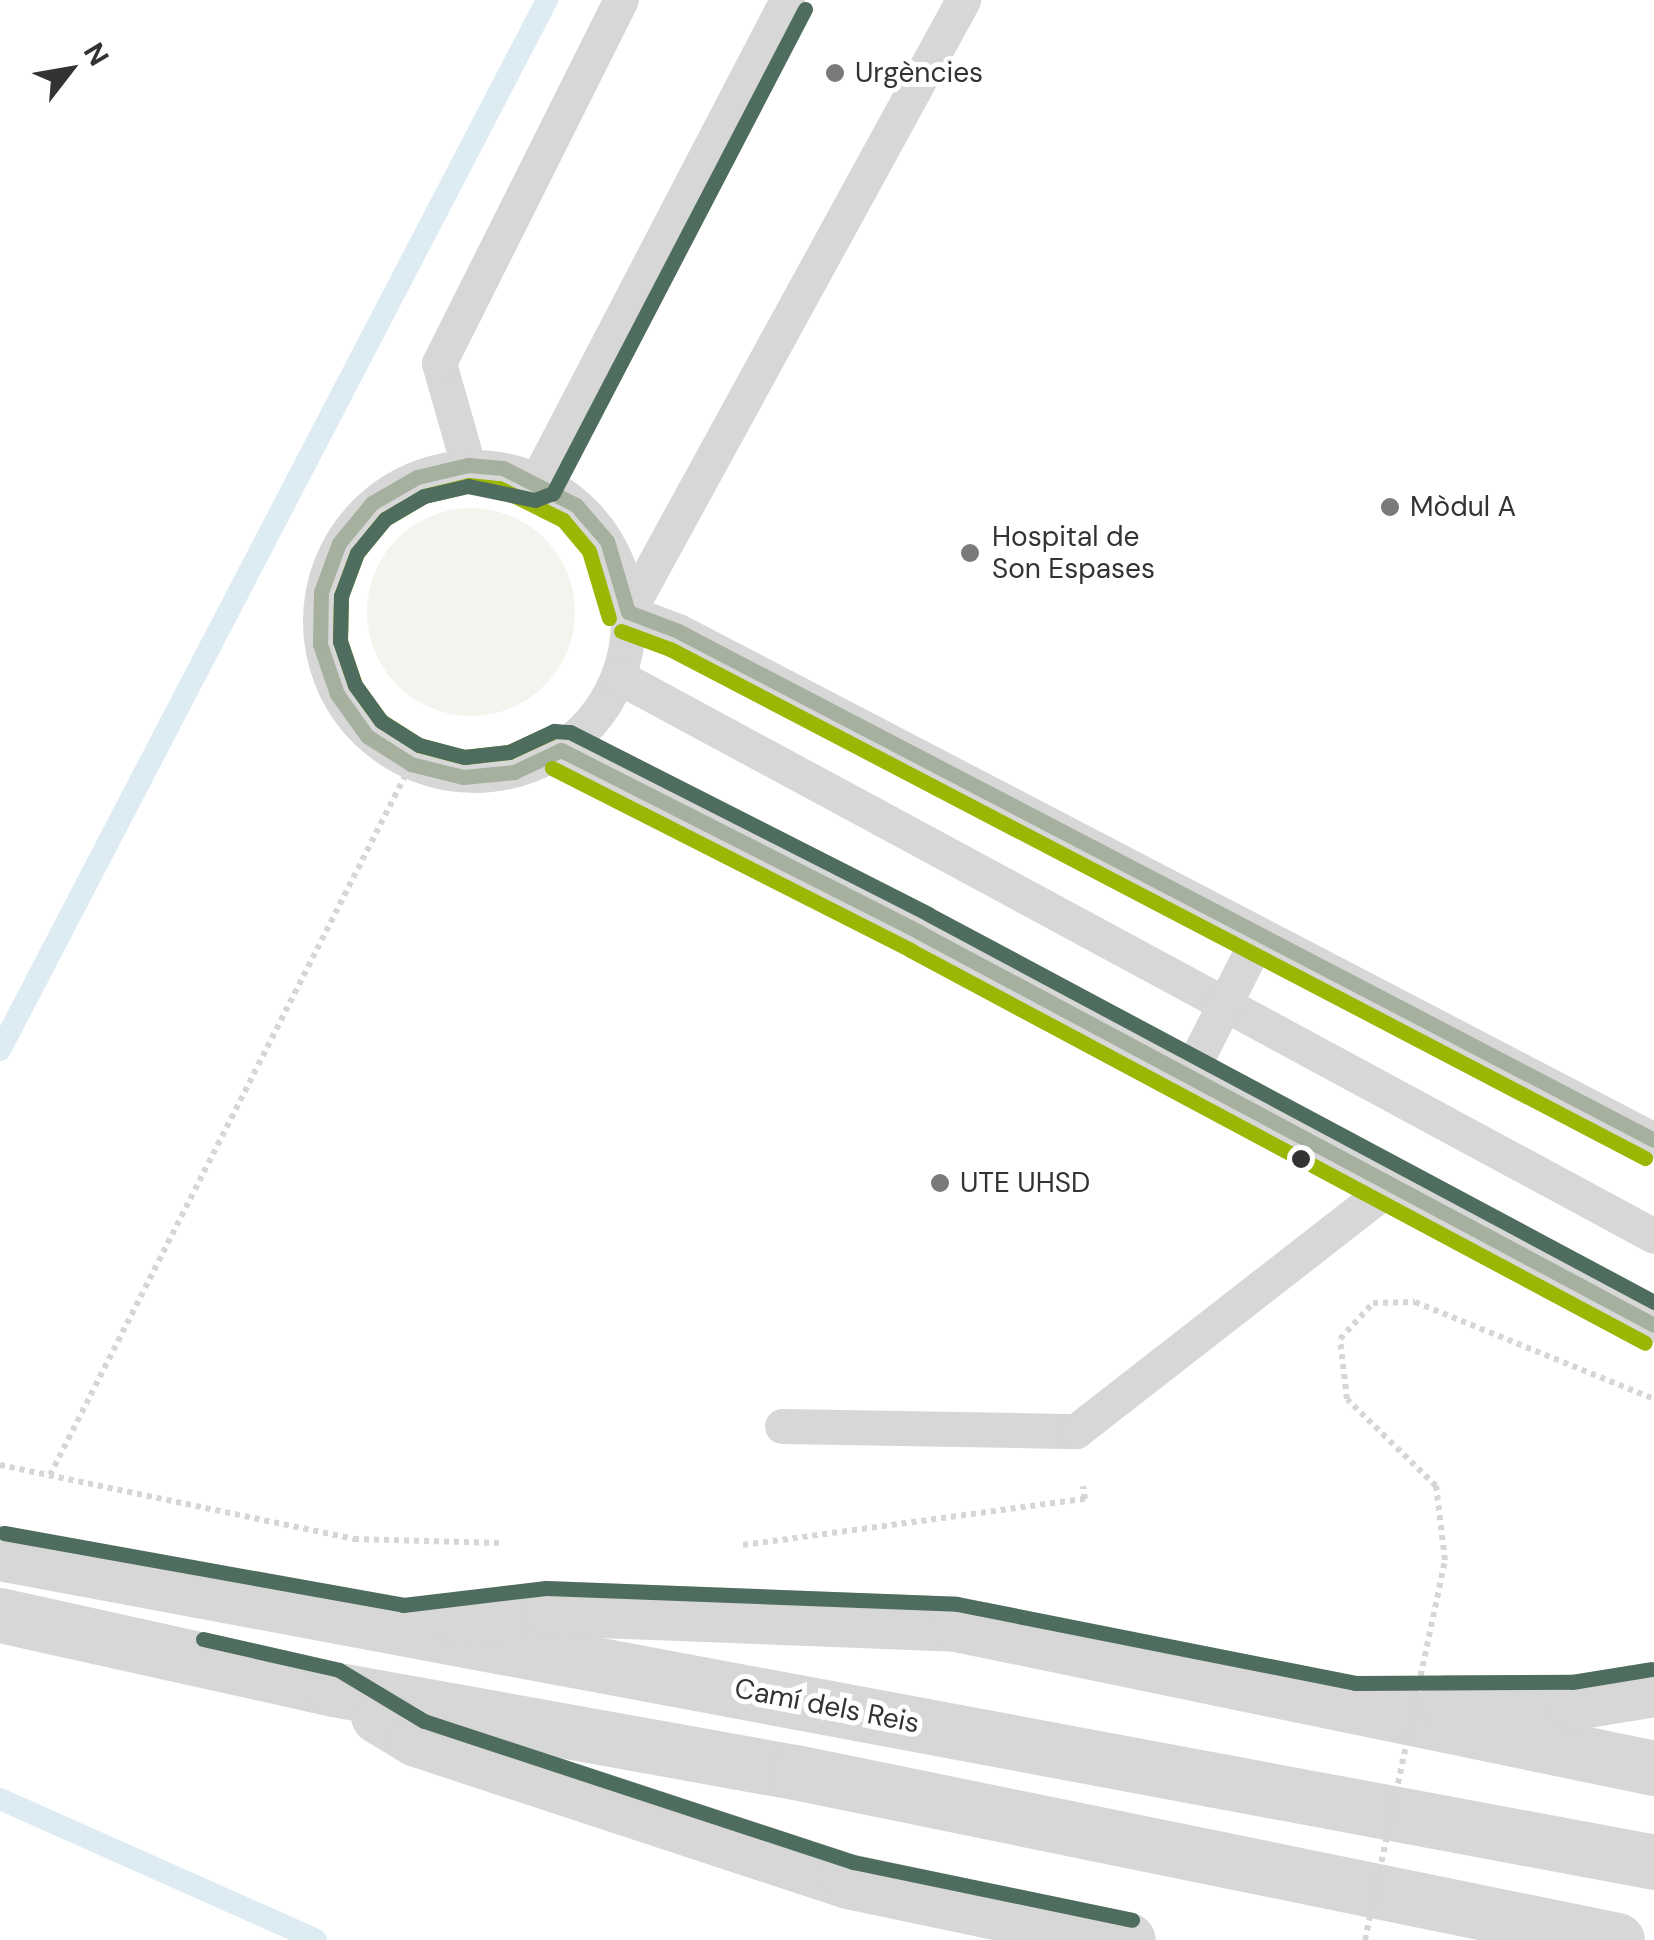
<!DOCTYPE html>
<meta charset="utf-8">
<style>
body{margin:0}
#map{position:relative;width:1654px;height:1940px;overflow:hidden;background:#fff;font-family:"DM Sans",sans-serif}
div>[style]{position:absolute}
.green>*{inset:0;background:#f1f5ed}
.round{border-radius:50%}
.stream>*{height:22px;margin:-11px;padding:0 11px;transform-origin:11px;border-radius:11px;background:#ddebf3}
.path>*{height:6px;margin-top:-3px;transform-origin:0;background:repeating-linear-gradient(90deg,#d6d6d6 0 5px,transparent 0 10px)}
.service>*{height:35px;margin:-17.5px;padding:0 17.5px;transform-origin:17.5px;border-radius:17.5px;background:#d7d7d7}
.service>.ring{margin:-17.5px;padding:0;box-sizing:content-box;background:none;border:35px solid #d7d7d7;border-radius:50%}
.tertiary>*{height:55px;margin:-27.5px;padding:0 27.5px;transform-origin:27.5px;border-radius:27.5px;background:#d7d7d7}
.path-bridge>*{height:6px;margin-top:-3px;transform-origin:0;background:repeating-linear-gradient(90deg,#d6d6d6 0 5px,transparent 0 10px)}
.bus-1>*{height:15px;margin:-7.5px;padding:0 7.5px;transform-origin:7.5px;border-radius:7.5px;background:#a6b09e}
.bus-2>*{height:15px;margin:-7.5px;padding:0 7.5px;transform-origin:7.5px;border-radius:7.5px;background:#9ab705}
.bus-3>*{height:15px;margin:-7.5px;padding:0 7.5px;transform-origin:7.5px;border-radius:7.5px;background:#4f6d5e}
.dots>*{width:28px;height:28px;translate:-50% -50%;box-sizing:border-box;border:5px solid #fff;border-radius:50%}
span{translate:-50% -50%;white-space:nowrap;text-align:center;line-height:1.15;-webkit-text-stroke:10px #fff;paint-order:stroke}
.poi-label{font-size:28px;color:#333}
.left{translate:0 -50%;text-align:left}
.street-label{font-size:28px;color:#333}
.north{position:absolute;left:20px;top:20px;width:100px;height:100px;-webkit-text-stroke:8px #fff;paint-order:stroke;rotate:59deg;font-size:28px;font-weight:700;line-height:40px;text-align:center;color:#333}
.north::after{content:'';display:block;margin:auto;width:35px;height:45px;background:#333;clip-path:polygon(50% 0,100% 100%,50% 72%,0 100%)}
</style>
<div id="map">
<div class="green">
<div class="round" style="left:367px;top:508px;width:208px;height:208px"></div>
</div>
<div class="stream">
<div style="left:0;top:1050px;width:1184px;rotate:-62.48deg"></div>
<div style="left:0;top:1799px;width:346px;rotate:24deg"></div>
</div>
<div class="path">
<div style="left:0;top:1465px;width:362px;rotate:11.8deg"></div>
<div style="left:354px;top:1539px;width:147px;rotate:1.6deg"></div>
<div style="left:50px;top:1475px;width:797px;rotate:-63.08deg"></div>
<div style="left:743px;top:1545px;width:345px;rotate:-7.7deg"></div>
<div style="left:1085px;top:1499px;width:13px;rotate:-99deg"></div>
<div style="left:1445px;top:1560px;width:75px;rotate:-96.9deg"></div>
<div style="left:1436px;top:1486px;width:124px;rotate:-135.7deg"></div>
<div style="left:1347px;top:1399px;width:60px;rotate:-96.7deg"></div>
<div style="left:1340px;top:1339px;width:49px;rotate:-47.5deg"></div>
<div style="left:1373px;top:1303px;width:42px;rotate:-1.4deg"></div>
<div style="left:1415px;top:1302px;width:258px;rotate:22.1deg"></div>
</div>
<div class="service">
<div style="left:468px;top:465px;width:106px;rotate:-105.9deg"></div>
<div style="left:439px;top:363px;width:406px;rotate:-63.4deg"></div>
<div class="ring" style="left:320px;top:467px;width:273px;height:273px"></div>
<div style="left:537px;top:480px;width:541px;rotate:-62.49deg"></div>
<div style="left:628px;top:612px;width:53px;rotate:20.8deg"></div>
<div style="left:678px;top:631px;width:1101px;rotate:27.54deg"></div>
<div style="left:628px;top:612px;width:698px;rotate:-61.3deg"></div>
<div style="left:619px;top:677px;width:1176px;rotate:28.37deg"></div>
<div style="left:561px;top:750px;width:402px;rotate:26.9deg"></div>
<div style="left:919px;top:932px;width:833px;rotate:28.13deg"></div>
<div style="left:1188px;top:1076px;width:157px;rotate:-63.1deg"></div>
<div style="left:782px;top:1426px;width:294px;rotate:1deg"></div>
<div style="left:1076px;top:1431px;width:400px;rotate:-37.9deg"></div>
</div>
<div class="tertiary">
<div style="left:0;top:1553px;width:1683px;rotate:10.58deg"></div>
<div style="left:0;top:1615px;width:341px;rotate:12.5deg"></div>
<div style="left:333px;top:1689px;width:469px;rotate:10.2deg"></div>
<div style="left:795px;top:1772px;width:839px;rotate:11.55deg"></div>
<div style="left:458px;top:1619px;width:90px;rotate:-7deg"></div>
<div style="left:547px;top:1608px;width:409px;rotate:2.2deg"></div>
<div style="left:956px;top:1624px;width:713px;rotate:11.66deg"></div>
<div style="left:1446px;top:1702px;width:128px"></div>
<div style="left:1574px;top:1702px;width:81px;rotate:-9.2deg"></div>
<div style="left:378px;top:1716px;width:44px;rotate:31.2deg"></div>
<div style="left:416px;top:1739px;width:455px;rotate:18.2deg"></div>
<div style="left:848px;top:1881px;width:286px;rotate:11.9deg"></div>
</div>
<div class="path-bridge">
<div style="left:1365px;top:1940px;width:388px;rotate:-78.1deg"></div>
</div>
<div class="bus-1">
<div style="left:628px;top:612px;width:53px;rotate:20.8deg"></div>
<div style="left:678px;top:631px;width:1101px;rotate:27.54deg"></div>
<div style="left:561px;top:750px;width:402px;rotate:26.9deg"></div>
<div style="left:919px;top:932px;width:833px;rotate:28.13deg"></div>
<div style="left:561px;top:750px;width:52px;rotate:154.9deg"></div>
<div style="left:514px;top:772px;width:51px;rotate:174.4deg"></div>
<div style="left:463px;top:777px;width:54px;rotate:-166deg"></div>
<div style="left:411px;top:764px;width:52px;rotate:-147.5deg"></div>
<div style="left:367px;top:736px;width:52px;rotate:-125.5deg"></div>
<div style="left:337px;top:694px;width:53px;rotate:-108.8deg"></div>
<div style="left:320px;top:644px;width:52px;rotate:-88.9deg"></div>
<div style="left:321px;top:592px;width:52px;rotate:-69.8deg"></div>
<div style="left:339px;top:543px;width:52px;rotate:-50.5deg"></div>
<div style="left:372px;top:503px;width:52px;rotate:-30deg"></div>
<div style="left:417px;top:477px;width:52px;rotate:-13.2deg"></div>
<div style="left:468px;top:465px;width:35px;rotate:5deg"></div>
<div style="left:503px;top:468px;width:82px;rotate:26.9deg"></div>
<div style="left:576px;top:505px;width:48px;rotate:49.3deg"></div>
<div style="left:607px;top:541px;width:74px;rotate:73.5deg"></div>
</div>
<div class="bus-2">
<div style="left:621px;top:631px;width:52px;rotate:20.2deg"></div>
<div style="left:670px;top:649px;width:1100px;rotate:27.57deg"></div>
<div style="left:553px;top:732px;width:48px;rotate:155.6deg"></div>
<div style="left:509px;top:752px;width:45px;rotate:173.7deg"></div>
<div style="left:464px;top:757px;width:47px;rotate:-165.1deg"></div>
<div style="left:419px;top:745px;width:45px;rotate:-147.7deg"></div>
<div style="left:381px;top:721px;width:44px;rotate:-125.8deg"></div>
<div style="left:355px;top:685px;width:46px;rotate:-108.8deg"></div>
<div style="left:340px;top:641px;width:45px;rotate:-88.7deg"></div>
<div style="left:341px;top:596px;width:46px;rotate:-69.6deg"></div>
<div style="left:357px;top:553px;width:44px;rotate:-50.5deg"></div>
<div style="left:385px;top:519px;width:45px;rotate:-30.5deg"></div>
<div style="left:424px;top:496px;width:46px;rotate:-13.7deg"></div>
<div style="left:469px;top:485px;width:30px;rotate:6deg"></div>
<div style="left:499px;top:488px;width:72px;rotate:26.6deg"></div>
<div style="left:563px;top:520px;width:40px;rotate:50deg"></div>
<div style="left:589px;top:551px;width:70px;rotate:73.4deg"></div>
<div style="left:552px;top:768px;width:402px;rotate:26.9deg"></div>
<div style="left:910px;top:950px;width:833px;rotate:28.13deg"></div>
</div>
<div class="bus-3">
<div style="left:805px;top:9px;width:546px;rotate:117.5deg"></div>
<div style="left:553px;top:493px;width:19px;rotate:159deg"></div>
<div style="left:535px;top:500px;width:68px;rotate:-168.2deg"></div>
<div style="left:468px;top:486px;width:45px;rotate:167.2deg"></div>
<div style="left:424px;top:496px;width:45px;rotate:149.5deg"></div>
<div style="left:385px;top:519px;width:44px;rotate:129.5deg"></div>
<div style="left:357px;top:553px;width:46px;rotate:110.4deg"></div>
<div style="left:341px;top:596px;width:45px;rotate:91.3deg"></div>
<div style="left:340px;top:641px;width:46px;rotate:71.2deg"></div>
<div style="left:355px;top:685px;width:44px;rotate:54.2deg"></div>
<div style="left:381px;top:721px;width:45px;rotate:32.3deg"></div>
<div style="left:419px;top:745px;width:47px;rotate:14.9deg"></div>
<div style="left:464px;top:757px;width:45px;rotate:-6.3deg"></div>
<div style="left:509px;top:752px;width:50px;rotate:-25deg"></div>
<div style="left:554px;top:731px;width:16px;rotate:4deg"></div>
<div style="left:570px;top:732px;width:402px;rotate:26.9deg"></div>
<div style="left:928px;top:914px;width:823px;rotate:28.12deg"></div>
<div style="left:4px;top:1533px;width:405px;rotate:10.2deg"></div>
<div style="left:403px;top:1605px;width:144px;rotate:-6.8deg"></div>
<div style="left:546px;top:1588px;width:411px;rotate:2.2deg"></div>
<div style="left:957px;top:1604px;width:406px;rotate:11.2deg"></div>
<div style="left:1355px;top:1683px;width:217px;rotate:-0.3deg"></div>
<div style="left:1572px;top:1682px;width:80px;rotate:-9.3deg"></div>
<div style="left:203px;top:1639px;width:139px;rotate:12.8deg"></div>
<div style="left:339px;top:1670px;width:99px;rotate:31deg"></div>
<div style="left:424px;top:1721px;width:452px;rotate:18.2deg"></div>
<div style="left:853px;top:1862px;width:285px;rotate:11.7deg"></div>
</div>
<div class="dots">
<div style="left:835px;top:73px;background:#7a7a7a"></div>
<div style="left:1390px;top:507px;background:#7a7a7a"></div>
<div style="left:970px;top:553px;background:#7a7a7a"></div>
<div style="left:1301px;top:1159px;background:#333"></div>
<div style="left:940px;top:1183px;background:#7a7a7a"></div>
</div>
<div class="poi-label">
<span class="left" style="left:855px;top:73px">Urgències</span>
<span class="left" style="left:1410px;top:507px">Mòdul A</span>
<span class="left" style="left:992px;top:553px">Hospital de<br>Son Espases</span>
<span class="left" style="left:960px;top:1183px">UTE UHSD</span>
</div>
<div class="street-label">
<span style="left:827px;top:1706px;rotate:11deg">Camí dels Reis</span>
</div>
<div class="north">N</div>
</div>
